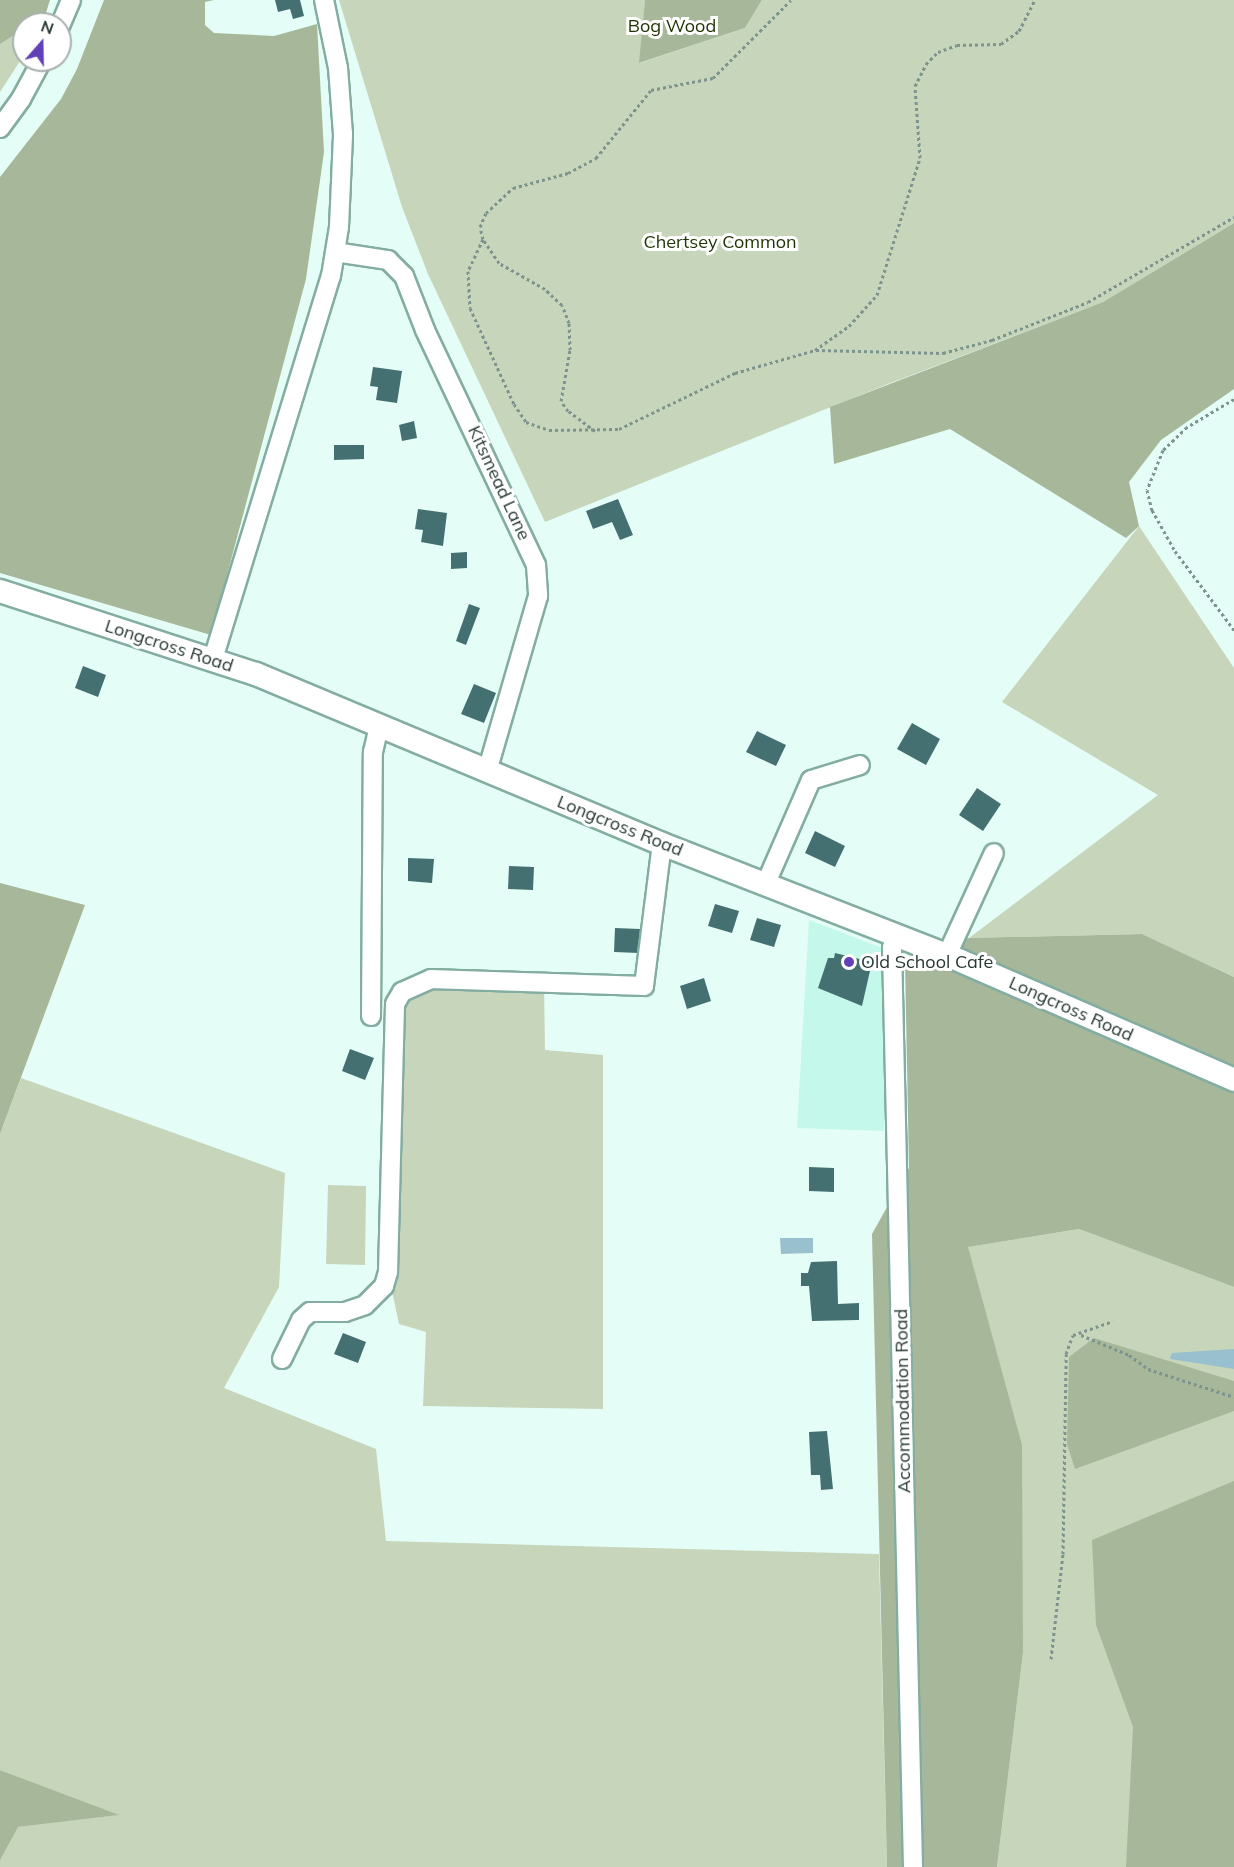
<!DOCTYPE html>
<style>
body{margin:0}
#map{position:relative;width:1234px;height:1867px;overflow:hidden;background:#e4fef7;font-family:Mulish,sans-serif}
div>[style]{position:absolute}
.built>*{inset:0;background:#c3f8ea}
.green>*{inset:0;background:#c7d5bb}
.forest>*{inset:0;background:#a7b799}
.water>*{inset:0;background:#99c0ce}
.building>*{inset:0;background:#447071}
.path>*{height:3px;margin-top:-1.5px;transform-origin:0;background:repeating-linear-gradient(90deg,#7d938d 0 3px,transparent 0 6px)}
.roads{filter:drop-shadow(2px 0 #83ada1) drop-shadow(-2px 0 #83ada1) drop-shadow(0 2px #83ada1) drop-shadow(0 -2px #83ada1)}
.minor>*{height:18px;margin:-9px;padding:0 9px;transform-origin:9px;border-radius:9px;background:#fff}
.major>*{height:22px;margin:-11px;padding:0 11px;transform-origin:11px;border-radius:11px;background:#fff}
.dots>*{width:16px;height:16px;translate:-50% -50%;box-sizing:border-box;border:3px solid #fff;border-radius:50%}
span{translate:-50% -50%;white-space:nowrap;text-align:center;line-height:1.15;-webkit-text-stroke:6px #fff;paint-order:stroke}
.park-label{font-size:18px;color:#1f3303}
.street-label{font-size:18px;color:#283935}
.poi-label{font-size:18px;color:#283935}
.left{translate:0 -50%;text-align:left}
.north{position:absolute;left:12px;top:12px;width:60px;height:60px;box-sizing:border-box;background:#fff;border:2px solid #a9b0ae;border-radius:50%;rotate:20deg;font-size:16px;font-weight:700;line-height:24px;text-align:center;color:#283935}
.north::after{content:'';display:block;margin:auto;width:21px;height:27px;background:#6140b8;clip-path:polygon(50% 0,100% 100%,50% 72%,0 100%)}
</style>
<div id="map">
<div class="built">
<div style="clip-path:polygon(809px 920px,888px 950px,884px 1131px,797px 1128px)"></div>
</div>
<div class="green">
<div style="clip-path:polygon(339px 0,645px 0,640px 63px,745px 28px,762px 0,1234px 0,1234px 223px,1103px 302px,888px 384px,545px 522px,428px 274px,402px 207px)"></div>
<div style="clip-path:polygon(24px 29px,24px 55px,0 92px,0 44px)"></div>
<div style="clip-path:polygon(1139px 526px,1234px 668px,1234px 977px,1142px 934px,969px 938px,1158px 795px,1002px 702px)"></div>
<div style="clip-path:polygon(544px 982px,545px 1050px,603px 1055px,603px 1409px,423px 1406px,426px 1332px,399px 1324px,388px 1272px,402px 992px,413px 983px)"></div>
<div style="clip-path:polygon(21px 1078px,285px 1173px,279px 1287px,224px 1388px,376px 1449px,386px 1541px,879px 1554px,887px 1867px,0 1867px,0 1843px,17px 1827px,117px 1815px,0 1770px,0 1134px)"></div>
<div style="clip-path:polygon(328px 1185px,366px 1186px,365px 1265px,326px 1264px)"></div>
<div style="clip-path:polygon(1079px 1229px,1234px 1287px,1234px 1867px,997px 1867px,1023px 1653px,968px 1247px)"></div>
</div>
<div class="forest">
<div style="clip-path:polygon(0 0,50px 0,45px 16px,24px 24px,24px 29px,0 44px)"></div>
<div style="clip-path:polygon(104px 0,214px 0,205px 2px,205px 25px,214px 33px,274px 36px,317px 24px,324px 152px,306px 279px,211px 635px,0 573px,0 177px,61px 99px,77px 69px)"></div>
<div style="clip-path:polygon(645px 0,762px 0,745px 28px,639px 63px)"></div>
<div style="clip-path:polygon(1234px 223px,1234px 389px,1161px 440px,1129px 482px,1139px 526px,1126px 538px,950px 429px,834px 464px,830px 407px,1103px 302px)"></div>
<div style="clip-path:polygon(0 883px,85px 905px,0 1134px)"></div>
<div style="clip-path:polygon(1142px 934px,1234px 977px,1234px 1287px,1079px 1229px,968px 1247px,1022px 1445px,1023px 1653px,997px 1867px,887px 1867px,872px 1234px,909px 1168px,905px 961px,969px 938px)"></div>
<div style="clip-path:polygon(1094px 1338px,1234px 1381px,1234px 1411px,1075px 1469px,1067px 1444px,1069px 1357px)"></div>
<div style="clip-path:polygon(1234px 1481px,1234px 1867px,1126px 1867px,1133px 1727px,1096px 1625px,1092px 1540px)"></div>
<div style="clip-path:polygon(0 1770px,119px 1815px,18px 1827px,0 1860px)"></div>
</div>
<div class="water">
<div style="clip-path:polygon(780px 1238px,813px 1238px,813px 1253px,781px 1254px)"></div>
<div style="clip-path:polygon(1234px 1349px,1234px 1369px,1170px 1359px,1172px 1353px)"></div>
</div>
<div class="building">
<div style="clip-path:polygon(275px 0,300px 0,304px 16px,293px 19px,290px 9px,278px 12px)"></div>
<div style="clip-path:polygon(373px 367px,402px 371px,397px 403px,376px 400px,378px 387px,370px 386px)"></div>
<div style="clip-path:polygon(414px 421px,417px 438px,402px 441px,399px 425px)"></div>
<div style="clip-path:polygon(334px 445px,364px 445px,364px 459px,334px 460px)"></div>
<div style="clip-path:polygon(618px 499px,633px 535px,620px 540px,612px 522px,593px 529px,586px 511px)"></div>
<div style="clip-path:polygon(418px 509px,447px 513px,443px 546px,421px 542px,423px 530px,415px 529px)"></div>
<div style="clip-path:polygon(467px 552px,467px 568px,451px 569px,451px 553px)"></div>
<div style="clip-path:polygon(469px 604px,480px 608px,466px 645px,456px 641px)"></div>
<div style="clip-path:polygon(83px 666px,106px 675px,98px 697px,75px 688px)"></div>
<div style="clip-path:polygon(474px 684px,496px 693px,484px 723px,461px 714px)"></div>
<div style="clip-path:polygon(912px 723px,940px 739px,926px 765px,897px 749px)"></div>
<div style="clip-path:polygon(757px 731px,786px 745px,776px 766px,746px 752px)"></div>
<div style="clip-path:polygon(977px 788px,1001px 804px,983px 831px,959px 815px)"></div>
<div style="clip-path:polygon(815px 831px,845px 846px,835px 867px,805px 853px)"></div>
<div style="clip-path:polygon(408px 858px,434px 859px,432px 883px,408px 881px)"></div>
<div style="clip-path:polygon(509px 866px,534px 867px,533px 890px,508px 889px)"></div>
<div style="clip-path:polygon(715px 904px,739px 911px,732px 933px,708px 926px)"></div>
<div style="clip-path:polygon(757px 918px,781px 925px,774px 947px,750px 940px)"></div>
<div style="clip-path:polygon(615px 928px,640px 929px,639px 953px,614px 952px)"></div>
<div style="clip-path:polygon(835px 953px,872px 962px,862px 1006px,818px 988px,828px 958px,834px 958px)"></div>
<div style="clip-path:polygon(704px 978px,711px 1001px,687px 1009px,680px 986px)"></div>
<div style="clip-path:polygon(350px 1049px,374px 1058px,365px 1080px,342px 1071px)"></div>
<div style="clip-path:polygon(809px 1167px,834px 1168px,834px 1192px,809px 1191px)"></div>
<div style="clip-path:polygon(837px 1261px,838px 1304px,859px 1303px,859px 1320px,812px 1321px,809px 1286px,801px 1286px,801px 1273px,808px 1273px,811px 1262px)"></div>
<div style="clip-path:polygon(343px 1333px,366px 1342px,358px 1363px,334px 1354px)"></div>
<div style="clip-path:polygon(827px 1431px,833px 1489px,821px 1490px,820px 1475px,811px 1475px,809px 1432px)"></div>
</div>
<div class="path">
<div style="left:483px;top:239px;width:35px;rotate:115deg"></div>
<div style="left:468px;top:271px;width:37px;rotate:87deg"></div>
<div style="left:470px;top:308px;width:106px;rotate:65.4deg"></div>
<div style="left:514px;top:404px;width:22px;rotate:56deg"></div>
<div style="left:526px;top:422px;width:24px;rotate:19deg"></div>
<div style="left:549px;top:430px;width:70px;rotate:-0.8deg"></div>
<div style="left:619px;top:429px;width:129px;rotate:-25.8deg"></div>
<div style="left:735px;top:373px;width:83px;rotate:-16deg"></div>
<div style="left:815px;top:350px;width:42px;rotate:-35.2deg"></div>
<div style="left:849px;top:326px;width:42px;rotate:-47.9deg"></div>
<div style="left:877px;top:295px;width:144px;rotate:-72.6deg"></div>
<div style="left:920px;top:158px;width:72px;rotate:-94deg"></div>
<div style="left:915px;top:86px;width:25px;rotate:-63deg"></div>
<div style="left:926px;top:64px;width:17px;rotate:-45deg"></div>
<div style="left:938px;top:52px;width:20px;rotate:-20deg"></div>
<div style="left:957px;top:45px;width:44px;rotate:-1.3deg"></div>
<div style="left:1001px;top:44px;width:22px;rotate:-36deg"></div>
<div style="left:1019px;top:31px;width:35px;rotate:-63deg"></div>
<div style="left:816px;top:350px;width:127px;rotate:1.4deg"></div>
<div style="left:943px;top:353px;width:51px;rotate:-14.9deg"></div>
<div style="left:992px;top:340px;width:103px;rotate:-21.6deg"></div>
<div style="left:1088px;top:302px;width:169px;rotate:-30.2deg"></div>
<div style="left:1234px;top:399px;width:55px;rotate:149.2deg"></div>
<div style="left:1187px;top:427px;width:33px;rotate:136deg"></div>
<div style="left:1163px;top:450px;width:43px;rotate:111.8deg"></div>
<div style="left:1147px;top:490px;width:21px;rotate:76deg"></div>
<div style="left:1152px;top:510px;width:47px;rotate:60.7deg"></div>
<div style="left:1175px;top:551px;width:99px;rotate:53.2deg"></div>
<div style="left:595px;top:431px;width:34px;rotate:-143deg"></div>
<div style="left:568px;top:411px;width:12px;rotate:-125deg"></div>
<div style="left:561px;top:401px;width:52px;rotate:-80deg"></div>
<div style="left:570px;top:350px;width:27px;rotate:-92deg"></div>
<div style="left:569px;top:323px;width:19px;rotate:-111deg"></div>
<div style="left:562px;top:305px;width:23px;rotate:-137deg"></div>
<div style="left:545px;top:289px;width:53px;rotate:-150.5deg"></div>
<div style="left:499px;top:263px;width:29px;rotate:-124deg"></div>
<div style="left:483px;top:239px;width:12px;rotate:-104deg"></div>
<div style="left:480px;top:227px;width:15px;rotate:-67deg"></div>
<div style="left:486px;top:213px;width:37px;rotate:-43deg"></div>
<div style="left:513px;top:188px;width:57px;rotate:-15.3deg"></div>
<div style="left:568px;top:173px;width:32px;rotate:-28deg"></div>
<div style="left:596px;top:158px;width:87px;rotate:-51deg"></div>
<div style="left:651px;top:90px;width:63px;rotate:-11deg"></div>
<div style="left:713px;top:78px;width:110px;rotate:-45deg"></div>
<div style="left:1081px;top:1335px;width:52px;rotate:22.6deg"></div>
<div style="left:1129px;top:1355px;width:24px;rotate:36deg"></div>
<div style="left:1148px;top:1369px;width:90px;rotate:18deg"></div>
<div style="left:1051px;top:1659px;width:106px;rotate:-83.5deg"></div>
<div style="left:1063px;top:1554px;width:200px;rotate:-89.1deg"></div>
<div style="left:1066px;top:1354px;width:20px;rotate:-70deg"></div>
<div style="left:1073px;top:1335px;width:42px;rotate:-19.3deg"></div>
</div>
<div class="roads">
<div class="minor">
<div style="left:60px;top:26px;width:28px;rotate:-67deg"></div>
<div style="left:0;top:128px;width:36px;rotate:-54deg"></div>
<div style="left:21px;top:99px;width:44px;rotate:-61.7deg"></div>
<div style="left:335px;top:252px;width:54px;rotate:8.6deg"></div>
<div style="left:388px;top:260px;width:23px;rotate:45deg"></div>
<div style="left:404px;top:276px;width:58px;rotate:68.7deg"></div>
<div style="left:425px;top:330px;width:260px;rotate:64.7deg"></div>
<div style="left:536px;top:565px;width:31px;rotate:86deg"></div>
<div style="left:538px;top:596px;width:183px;rotate:106.2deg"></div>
<div style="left:213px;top:659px;width:401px;rotate:-72.9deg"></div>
<div style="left:331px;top:276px;width:50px;rotate:-80.7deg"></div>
<div style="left:339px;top:227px;width:93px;rotate:-87.5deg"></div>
<div style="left:343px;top:134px;width:66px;rotate:-94.3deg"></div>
<div style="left:338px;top:68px;width:69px;rotate:-101.6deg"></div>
<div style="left:766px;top:883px;width:112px;rotate:-66.4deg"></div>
<div style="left:811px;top:780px;width:51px;rotate:-17deg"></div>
<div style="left:895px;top:935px;width:13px;rotate:103deg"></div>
<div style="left:892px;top:948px;width:919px;rotate:88.69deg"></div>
<div style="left:947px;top:955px;width:112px;rotate:-65.3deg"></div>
<div style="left:371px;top:1016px;width:264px;rotate:-89.6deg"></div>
<div style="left:373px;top:752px;width:26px;rotate:-77deg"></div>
<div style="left:282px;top:1359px;width:43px;rotate:-64deg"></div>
<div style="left:301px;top:1320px;width:12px;rotate:-42deg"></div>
<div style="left:310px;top:1312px;width:35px"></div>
<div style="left:345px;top:1312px;width:21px;rotate:-19deg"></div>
<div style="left:365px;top:1305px;width:27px;rotate:-45deg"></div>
<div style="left:384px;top:1286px;width:15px;rotate:-74deg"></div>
<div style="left:388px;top:1272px;width:268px;rotate:-88.5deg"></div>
<div style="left:395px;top:1004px;width:14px;rotate:-60deg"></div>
<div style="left:402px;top:992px;width:32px;rotate:-24deg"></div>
<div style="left:431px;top:979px;width:213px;rotate:1.9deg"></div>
<div style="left:644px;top:986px;width:143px;rotate:-82.8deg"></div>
</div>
<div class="major">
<div style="left:0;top:591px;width:269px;rotate:18deg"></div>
<div style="left:256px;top:674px;width:440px;rotate:22.7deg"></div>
<div style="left:662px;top:844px;width:306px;rotate:21.3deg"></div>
<div style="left:947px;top:955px;width:313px;rotate:23.5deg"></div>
</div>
</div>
<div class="dots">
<div style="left:849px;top:962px;background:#6140b8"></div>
</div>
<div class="park-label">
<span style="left:672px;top:26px">Bog Wood</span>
<span style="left:720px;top:242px">Chertsey Common</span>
</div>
<div class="street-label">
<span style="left:499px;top:483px;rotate:65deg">Kitsmead Lane</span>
<span style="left:169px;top:646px;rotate:18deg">Longcross Road</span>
<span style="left:620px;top:826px;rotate:22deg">Longcross Road</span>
<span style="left:1071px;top:1009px;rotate:24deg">Longcross Road</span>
<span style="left:903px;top:1401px;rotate:-91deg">Accommodation Road</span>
</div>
<div class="poi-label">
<span class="left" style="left:861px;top:962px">Old School Cafe</span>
</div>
<div class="north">N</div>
</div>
